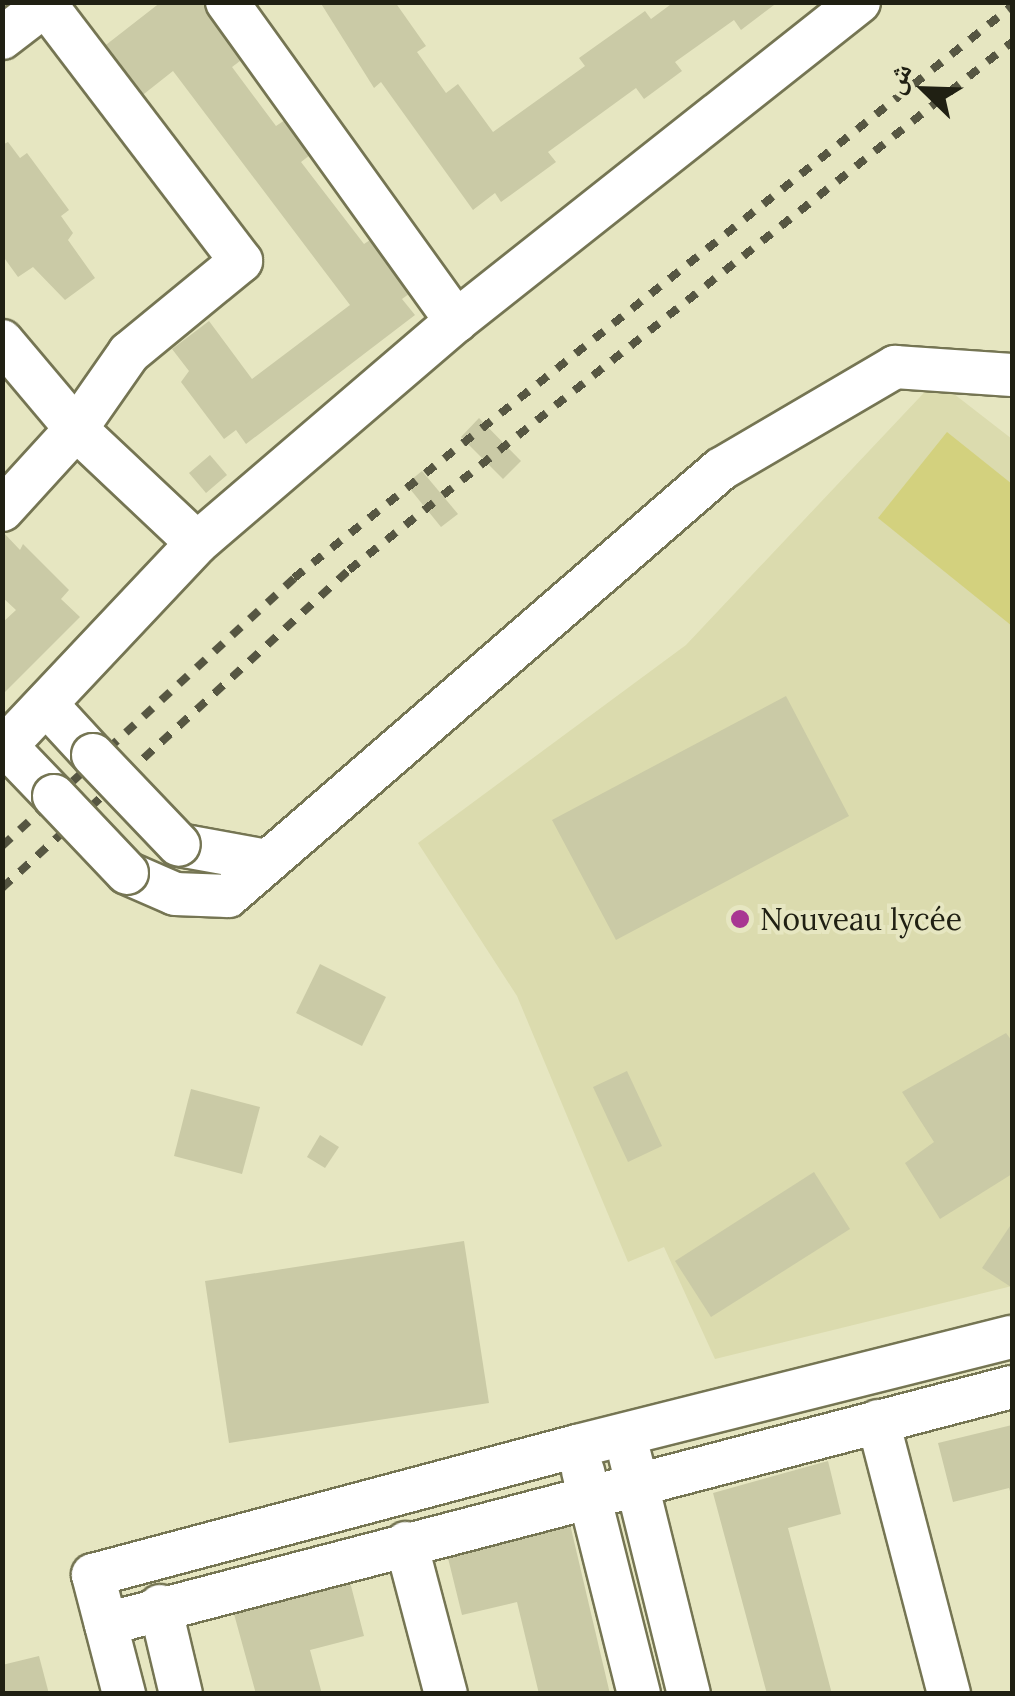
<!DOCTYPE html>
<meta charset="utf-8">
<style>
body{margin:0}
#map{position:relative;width:1015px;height:1696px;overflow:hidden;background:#e6e6c1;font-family:Lora,"Noto Naskh Arabic",serif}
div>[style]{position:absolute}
.built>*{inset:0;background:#dbdbae}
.green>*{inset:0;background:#d3d17e}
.building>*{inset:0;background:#cacaa6}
.roads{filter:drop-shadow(2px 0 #757553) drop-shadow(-2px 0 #757553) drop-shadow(0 2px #757553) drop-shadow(0 -2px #757553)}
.minor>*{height:42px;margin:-21px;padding:0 21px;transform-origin:21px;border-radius:21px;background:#fff}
.rail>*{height:8px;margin-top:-4px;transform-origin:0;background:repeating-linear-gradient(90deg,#565642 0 12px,transparent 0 24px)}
.bridges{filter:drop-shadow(2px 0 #757553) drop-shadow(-2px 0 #757553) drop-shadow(0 2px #757553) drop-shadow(0 -2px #757553)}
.minor-bridge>*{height:42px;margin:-21px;padding:0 21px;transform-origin:21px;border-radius:21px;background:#fff}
.dots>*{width:28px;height:28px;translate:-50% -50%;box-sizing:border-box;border:5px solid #e6e6c1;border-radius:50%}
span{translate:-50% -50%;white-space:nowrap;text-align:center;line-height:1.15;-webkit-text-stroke:8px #e6e6c1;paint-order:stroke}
.poi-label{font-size:30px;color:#202013}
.left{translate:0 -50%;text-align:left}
.frame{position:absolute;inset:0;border:5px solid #202013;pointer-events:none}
.north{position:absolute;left:875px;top:40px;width:100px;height:100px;-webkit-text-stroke:8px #e6e6c1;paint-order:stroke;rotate:293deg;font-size:28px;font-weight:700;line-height:40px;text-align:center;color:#202013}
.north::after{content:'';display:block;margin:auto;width:35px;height:45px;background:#202013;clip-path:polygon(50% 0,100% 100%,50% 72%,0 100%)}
</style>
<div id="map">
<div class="built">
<div style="clip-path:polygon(936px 380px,1012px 439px,1012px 1286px,715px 1359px,664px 1247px,628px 1262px,517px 996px,418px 843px,686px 645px)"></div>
</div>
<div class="green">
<div style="clip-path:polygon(947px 432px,1012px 484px,1012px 626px,878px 518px)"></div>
</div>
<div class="building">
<div style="clip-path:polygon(161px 2px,209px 2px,248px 55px,232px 67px,276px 126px,288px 118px,314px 152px,301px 162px,364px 244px,373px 238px,413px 291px,402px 299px,415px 315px,246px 444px,236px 430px,224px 439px,181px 382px,189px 371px,172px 349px,209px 321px,252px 379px,350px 305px,173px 71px,130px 105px,93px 55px)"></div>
<div style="clip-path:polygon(320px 2px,395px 2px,426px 46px,417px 52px,446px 93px,458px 84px,493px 132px,585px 66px,579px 58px,645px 11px,651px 19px,674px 2px,778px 2px,741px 30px,734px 20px,675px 62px,682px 71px,644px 99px,636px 88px,548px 152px,556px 162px,501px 202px,495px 193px,473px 210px,381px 82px,374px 88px)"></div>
<div style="clip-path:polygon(8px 142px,20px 158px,27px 153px,69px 210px,61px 216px,73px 233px,68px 240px,95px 278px,65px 300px,33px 267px,18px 277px,2px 255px,2px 145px)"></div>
<div style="clip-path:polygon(479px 418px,521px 461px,503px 479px,461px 437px)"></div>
<div style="clip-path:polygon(210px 455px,227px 475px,206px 493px,189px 473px)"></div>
<div style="clip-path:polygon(422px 471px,458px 514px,441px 527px,406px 484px)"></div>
<div style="clip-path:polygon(2px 531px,20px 550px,23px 544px,69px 590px,61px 599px,80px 617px,2px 695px,2px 623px,16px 610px,2px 597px)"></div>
<div style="clip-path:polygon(786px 696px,849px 816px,616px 940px,552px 820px)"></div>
<div style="clip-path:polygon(320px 964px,386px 997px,362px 1046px,296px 1013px)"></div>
<div style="clip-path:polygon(1006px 1033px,1012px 1041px,1012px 1174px,940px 1219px,905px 1163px,934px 1142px,902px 1092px)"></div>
<div style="clip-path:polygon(627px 1071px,662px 1146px,628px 1162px,593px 1087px)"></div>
<div style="clip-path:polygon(191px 1089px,260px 1107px,242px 1174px,174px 1156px)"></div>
<div style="clip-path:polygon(320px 1135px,339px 1147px,325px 1168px,307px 1157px)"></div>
<div style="clip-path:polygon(814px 1172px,850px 1229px,711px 1317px,675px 1261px)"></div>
<div style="clip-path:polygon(1012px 1223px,1012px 1285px,1011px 1287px,982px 1268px)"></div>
<div style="clip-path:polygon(464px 1241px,489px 1403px,229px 1443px,205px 1281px)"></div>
<div style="clip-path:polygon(1012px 1425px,1012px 1498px,1009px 1488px,953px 1502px,938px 1443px)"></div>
<div style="clip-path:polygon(828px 1461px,841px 1514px,788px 1528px,832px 1694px,767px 1694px,713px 1493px)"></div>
<div style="clip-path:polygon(570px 1524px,610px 1694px,539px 1694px,517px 1602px,462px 1615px,447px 1554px)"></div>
<div style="clip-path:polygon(350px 1582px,364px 1636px,310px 1650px,322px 1694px,256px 1694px,234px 1614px)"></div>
<div style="clip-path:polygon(39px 1656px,49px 1694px,2px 1694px,2px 1665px)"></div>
</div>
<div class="roads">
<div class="minor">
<div style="left:227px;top:2px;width:393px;rotate:54.3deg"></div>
<div style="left:456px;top:321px;width:514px;rotate:-38.36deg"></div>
<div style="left:2px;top:38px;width:59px;rotate:-37.5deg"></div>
<div style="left:2px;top:341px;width:115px;rotate:49.9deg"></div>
<div style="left:76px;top:429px;width:166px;rotate:43.3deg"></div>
<div style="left:197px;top:543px;width:341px;rotate:-40.6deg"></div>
<div style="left:2px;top:510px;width:110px;rotate:-47.6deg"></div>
<div style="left:76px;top:429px;width:93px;rotate:-55.1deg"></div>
<div style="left:129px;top:353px;width:145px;rotate:-39.4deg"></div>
<div style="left:241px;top:261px;width:322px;rotate:-127.3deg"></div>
<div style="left:46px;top:704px;width:69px;rotate:47.3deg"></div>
<div style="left:6px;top:746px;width:69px;rotate:46.2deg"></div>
<div style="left:2px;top:750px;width:284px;rotate:-46.7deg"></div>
<div style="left:179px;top:845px;width:89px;rotate:10.3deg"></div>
<div style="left:127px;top:873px;width:52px;rotate:23.6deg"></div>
<div style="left:175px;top:894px;width:53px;rotate:2.2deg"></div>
<div style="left:228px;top:896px;width:652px;rotate:-40.9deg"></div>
<div style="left:721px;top:469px;width:202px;rotate:-30.4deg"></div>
<div style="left:895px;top:367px;width:117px;rotate:3.9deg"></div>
<div style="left:878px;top:1421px;width:282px;rotate:75.4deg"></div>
<div style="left:630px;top:1456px;width:245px;rotate:76.1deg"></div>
<div style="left:583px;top:1471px;width:230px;rotate:75.9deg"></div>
<div style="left:406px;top:1543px;width:156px;rotate:75.2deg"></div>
<div style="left:160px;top:1606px;width:90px;rotate:76.6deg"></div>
<div style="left:106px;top:1624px;width:936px;rotate:-14.66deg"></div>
<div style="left:124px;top:1694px;width:123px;rotate:-104.6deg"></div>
<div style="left:93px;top:1575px;width:501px;rotate:-14.92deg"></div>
<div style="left:577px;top:1446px;width:448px;rotate:-14.1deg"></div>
</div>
</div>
<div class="rail">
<div style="left:2px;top:846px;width:396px;rotate:-42.5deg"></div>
<div style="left:294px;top:578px;width:918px;rotate:-38.54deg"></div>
<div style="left:2px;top:888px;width:471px;rotate:-42.5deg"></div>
<div style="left:349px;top:570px;width:848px;rotate:-38.53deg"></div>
</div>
<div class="bridges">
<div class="minor-bridge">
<div style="left:93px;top:755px;width:124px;rotate:46.3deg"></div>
<div style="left:54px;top:796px;width:106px;rotate:46.5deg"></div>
</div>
</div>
<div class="dots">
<div style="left:740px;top:919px;background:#a83692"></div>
</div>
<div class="poi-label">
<span class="left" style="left:760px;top:919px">Nouveau lycée</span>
</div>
<div class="frame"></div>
<div class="north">ش</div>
</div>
